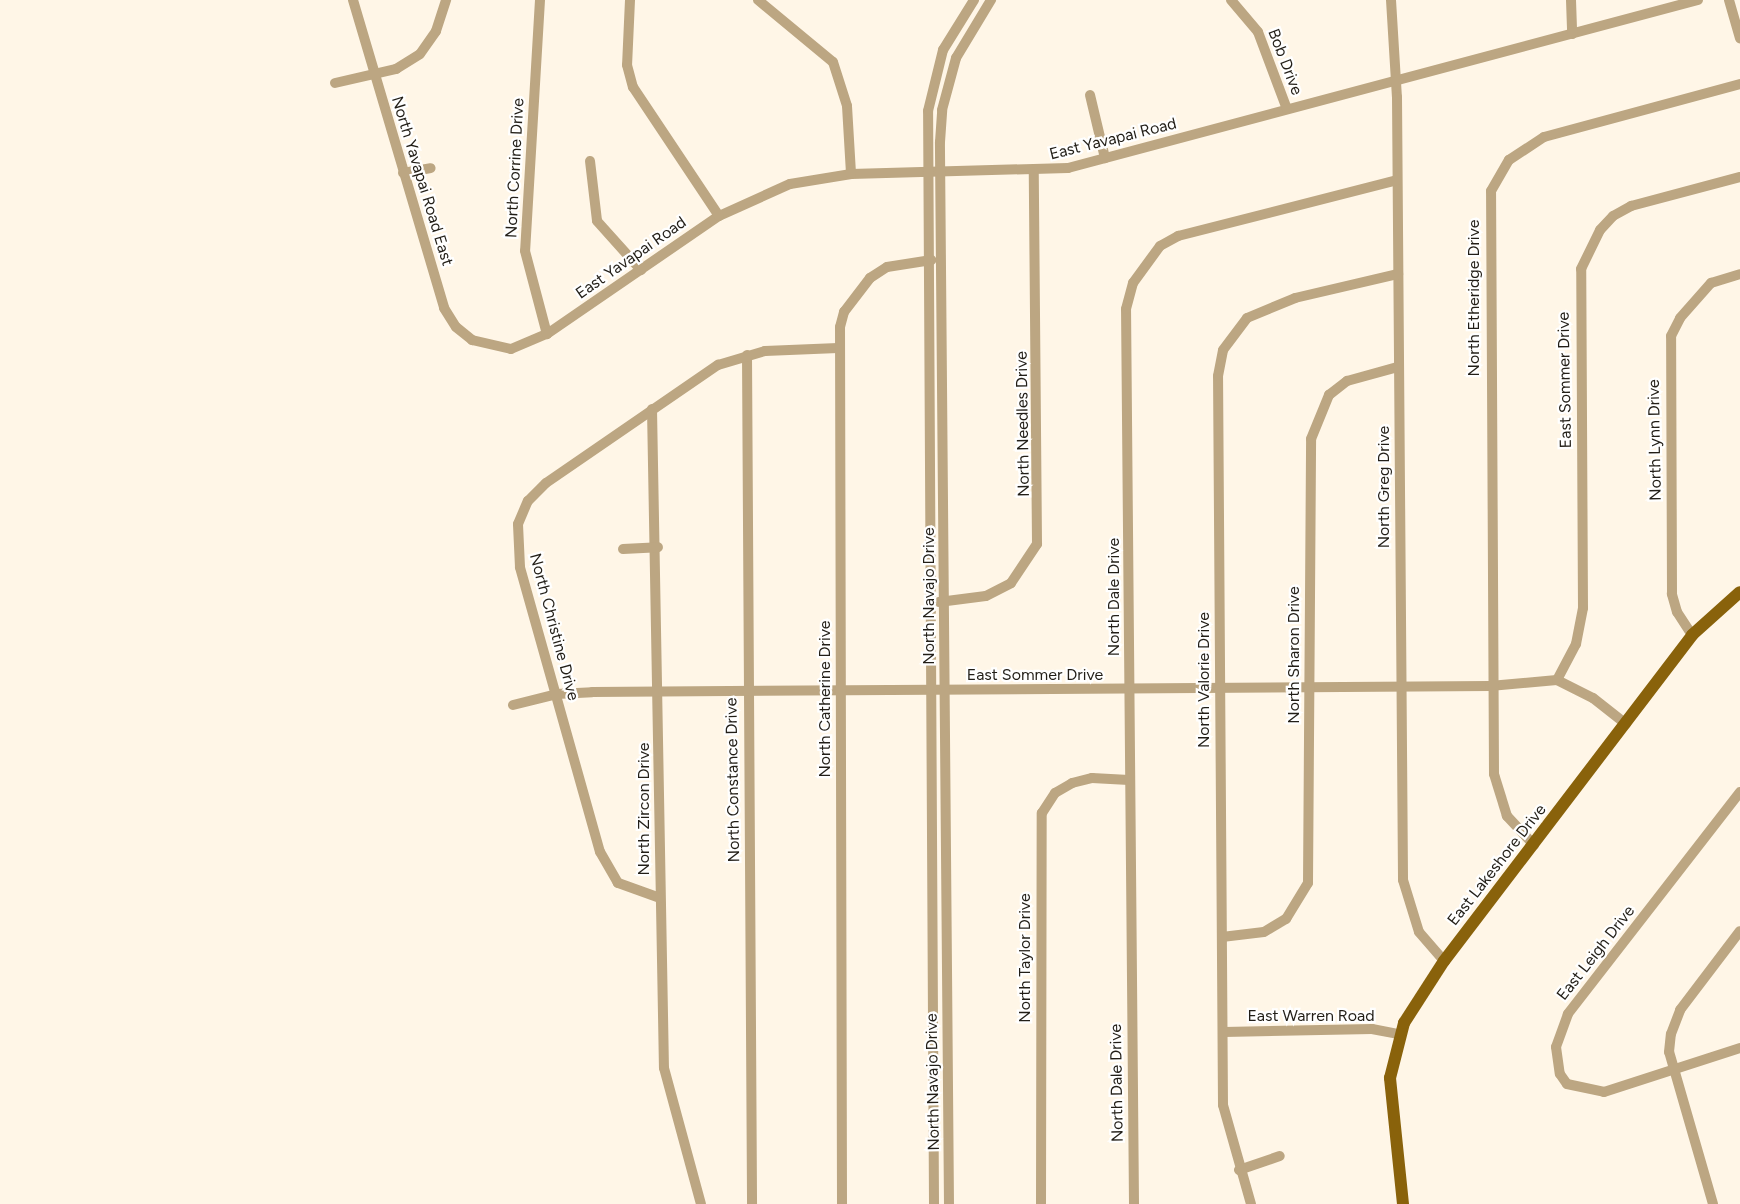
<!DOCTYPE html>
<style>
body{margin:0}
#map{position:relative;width:1740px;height:1204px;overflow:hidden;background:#fff6e7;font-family:Figtree,sans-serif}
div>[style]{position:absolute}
.minor>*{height:10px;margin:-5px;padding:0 5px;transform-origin:5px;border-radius:5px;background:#bca682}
.major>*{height:12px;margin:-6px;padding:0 6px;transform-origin:6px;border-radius:6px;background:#89620b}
span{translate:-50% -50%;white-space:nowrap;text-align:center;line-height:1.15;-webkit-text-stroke:4.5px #fff;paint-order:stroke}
.street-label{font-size:16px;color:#221e17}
</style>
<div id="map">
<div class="minor">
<div style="left:353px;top:0;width:321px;rotate:73.5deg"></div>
<div style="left:444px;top:308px;width:22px;rotate:58deg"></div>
<div style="left:456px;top:327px;width:21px;rotate:39deg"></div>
<div style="left:472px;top:340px;width:40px;rotate:13deg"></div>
<div style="left:511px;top:349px;width:39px;rotate:-23deg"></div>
<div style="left:547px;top:334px;width:209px;rotate:-34.5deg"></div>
<div style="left:719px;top:216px;width:78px;rotate:-24.3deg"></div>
<div style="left:790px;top:184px;width:62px;rotate:-9.3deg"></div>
<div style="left:851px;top:174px;width:217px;rotate:-1.6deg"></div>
<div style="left:1068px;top:168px;width:652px;rotate:-14.93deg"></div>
<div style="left:540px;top:0;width:251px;rotate:93.4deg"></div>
<div style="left:525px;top:251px;width:86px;rotate:75.2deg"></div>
<div style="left:630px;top:0;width:65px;rotate:92.6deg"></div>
<div style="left:627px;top:65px;width:23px;rotate:75deg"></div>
<div style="left:633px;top:87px;width:155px;rotate:56.3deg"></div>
<div style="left:758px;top:0;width:97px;rotate:39.6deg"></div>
<div style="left:833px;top:62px;width:46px;rotate:72.3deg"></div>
<div style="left:847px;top:106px;width:68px;rotate:86.6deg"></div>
<div style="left:1231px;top:0;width:42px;rotate:49.8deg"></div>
<div style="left:1258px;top:32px;width:82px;rotate:69.4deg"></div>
<div style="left:1391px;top:0;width:97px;rotate:86.5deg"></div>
<div style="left:1397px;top:97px;width:783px;rotate:89.56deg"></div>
<div style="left:1403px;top:880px;width:54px;rotate:72.9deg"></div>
<div style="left:1419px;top:932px;width:38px;rotate:49deg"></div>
<div style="left:1571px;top:0;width:34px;rotate:88deg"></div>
<div style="left:1729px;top:0;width:40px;rotate:74deg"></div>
<div style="left:335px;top:83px;width:63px;rotate:-12.9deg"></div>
<div style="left:396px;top:69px;width:28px;rotate:-32deg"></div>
<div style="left:420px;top:54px;width:28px;rotate:-55deg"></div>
<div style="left:436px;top:31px;width:33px;rotate:-72deg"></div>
<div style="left:1090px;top:95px;width:65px;rotate:76.6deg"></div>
<div style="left:590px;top:161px;width:60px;rotate:83.3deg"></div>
<div style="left:597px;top:221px;width:66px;rotate:48.1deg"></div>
<div style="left:403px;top:173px;width:28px;rotate:-10deg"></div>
<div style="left:747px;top:355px;width:849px;rotate:89.66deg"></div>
<div style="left:652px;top:409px;width:659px;rotate:88.96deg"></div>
<div style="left:664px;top:1068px;width:141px;rotate:74.8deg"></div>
<div style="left:623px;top:549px;width:35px;rotate:-3deg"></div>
<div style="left:939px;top:602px;width:47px;rotate:-7.3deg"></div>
<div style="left:986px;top:596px;width:28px;rotate:-27deg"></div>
<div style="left:1011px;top:583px;width:47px;rotate:-56.3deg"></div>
<div style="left:1037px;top:544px;width:372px;rotate:-90.5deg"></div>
<div style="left:1692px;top:635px;width:27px;rotate:-123deg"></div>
<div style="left:1677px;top:612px;width:19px;rotate:-106deg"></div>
<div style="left:1672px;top:594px;width:258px;rotate:-90.2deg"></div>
<div style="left:1671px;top:336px;width:20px;rotate:-63deg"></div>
<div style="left:1680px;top:318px;width:47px;rotate:-48.5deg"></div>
<div style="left:1711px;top:283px;width:30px;rotate:-17deg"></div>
<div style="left:1557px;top:680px;width:40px;rotate:26.6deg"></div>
<div style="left:1593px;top:698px;width:42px;rotate:38.2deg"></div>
<div style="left:513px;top:705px;width:45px;rotate:-14deg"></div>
<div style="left:557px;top:694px;width:35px;rotate:-3deg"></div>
<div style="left:592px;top:692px;width:898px;rotate:-0.38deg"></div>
<div style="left:1490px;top:686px;width:67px;rotate:-5.1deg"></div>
<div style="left:1557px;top:680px;width:41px;rotate:-62.2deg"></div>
<div style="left:1576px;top:644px;width:37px;rotate:-79deg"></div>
<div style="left:1583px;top:608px;width:339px;rotate:-90.3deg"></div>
<div style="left:1581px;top:269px;width:43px;rotate:-64deg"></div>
<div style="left:1600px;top:230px;width:19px;rotate:-47deg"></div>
<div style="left:1613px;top:216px;width:21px;rotate:-29deg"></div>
<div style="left:1631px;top:206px;width:113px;rotate:-14.9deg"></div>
<div style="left:1740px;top:792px;width:281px;rotate:127.8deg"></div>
<div style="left:1568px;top:1014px;width:35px;rotate:110deg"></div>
<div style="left:1556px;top:1047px;width:27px;rotate:82deg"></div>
<div style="left:1560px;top:1074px;width:12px;rotate:55deg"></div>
<div style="left:1567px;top:1084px;width:38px;rotate:12deg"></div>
<div style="left:1604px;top:1092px;width:143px;rotate:-17.9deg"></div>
<div style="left:1534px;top:845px;width:40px;rotate:-133deg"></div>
<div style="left:1507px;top:816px;width:44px;rotate:-107.2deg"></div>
<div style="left:1494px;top:774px;width:583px;rotate:-90.29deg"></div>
<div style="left:1491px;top:191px;width:36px;rotate:-60deg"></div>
<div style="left:1509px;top:160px;width:42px;rotate:-33.3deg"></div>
<div style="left:1544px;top:137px;width:203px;rotate:-15.1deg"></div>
<div style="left:660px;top:898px;width:45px;rotate:-160.3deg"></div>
<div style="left:618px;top:883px;width:36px;rotate:-120deg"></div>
<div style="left:600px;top:852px;width:296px;rotate:-105.7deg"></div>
<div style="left:520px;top:567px;width:43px;rotate:-92.7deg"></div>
<div style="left:518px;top:524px;width:25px;rotate:-67deg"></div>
<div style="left:528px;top:501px;width:25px;rotate:-45deg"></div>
<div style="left:546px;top:483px;width:209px;rotate:-34.5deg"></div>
<div style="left:718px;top:365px;width:49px;rotate:-16.6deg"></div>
<div style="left:765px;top:351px;width:73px;rotate:-2.4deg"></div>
<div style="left:1222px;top:937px;width:42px;rotate:-6.8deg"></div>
<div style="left:1264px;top:932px;width:26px;rotate:-31deg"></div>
<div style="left:1286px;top:919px;width:42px;rotate:-58.6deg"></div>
<div style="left:1308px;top:883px;width:444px;rotate:-89.6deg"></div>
<div style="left:1311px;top:439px;width:48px;rotate:-67.8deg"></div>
<div style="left:1329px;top:395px;width:23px;rotate:-38deg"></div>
<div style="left:1347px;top:381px;width:53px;rotate:-15.4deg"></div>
<div style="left:1224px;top:1032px;width:148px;rotate:-1.2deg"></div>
<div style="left:1372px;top:1029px;width:26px;rotate:11deg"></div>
<div style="left:1239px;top:1170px;width:43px;rotate:-18.9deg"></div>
<div style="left:842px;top:1204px;width:877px;rotate:-90.13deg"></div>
<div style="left:840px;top:327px;width:16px;rotate:-75deg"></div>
<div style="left:844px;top:312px;width:43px;rotate:-52.6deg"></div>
<div style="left:870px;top:278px;width:20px;rotate:-33deg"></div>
<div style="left:887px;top:267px;width:45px;rotate:-9deg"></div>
<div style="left:934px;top:1204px;width:1093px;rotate:-90.31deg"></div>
<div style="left:928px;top:111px;width:63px;rotate:-76.2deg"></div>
<div style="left:943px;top:50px;width:59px;rotate:-58.2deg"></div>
<div style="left:949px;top:1204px;width:1062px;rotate:-90.49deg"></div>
<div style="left:940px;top:142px;width:32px;rotate:-86deg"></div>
<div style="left:942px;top:110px;width:54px;rotate:-74.9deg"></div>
<div style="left:956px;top:58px;width:68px;rotate:-58.9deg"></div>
<div style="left:1041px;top:1204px;width:391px;rotate:-89.9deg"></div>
<div style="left:1042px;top:813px;width:24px;rotate:-57deg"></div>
<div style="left:1055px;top:793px;width:20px;rotate:-30deg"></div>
<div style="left:1072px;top:783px;width:21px;rotate:-14deg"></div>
<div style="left:1092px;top:778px;width:37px;rotate:3deg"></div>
<div style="left:1134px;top:1204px;width:895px;rotate:-90.51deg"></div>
<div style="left:1126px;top:309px;width:27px;rotate:-75deg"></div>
<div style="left:1133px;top:283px;width:46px;rotate:-53.9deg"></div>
<div style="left:1160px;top:246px;width:21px;rotate:-29deg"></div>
<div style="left:1178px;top:236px;width:226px;rotate:-14.3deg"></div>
<div style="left:1251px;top:1204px;width:103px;rotate:-105.8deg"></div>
<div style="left:1223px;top:1105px;width:729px;rotate:-90.39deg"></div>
<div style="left:1218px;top:376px;width:26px;rotate:-79deg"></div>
<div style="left:1223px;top:350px;width:40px;rotate:-53deg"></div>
<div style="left:1247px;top:318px;width:52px;rotate:-22.6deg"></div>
<div style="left:1295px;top:298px;width:106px;rotate:-13.1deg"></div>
<div style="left:1713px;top:1204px;width:158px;rotate:-106.1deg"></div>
<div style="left:1669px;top:1052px;width:18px;rotate:-84deg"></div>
<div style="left:1671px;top:1034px;width:26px;rotate:-69deg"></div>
<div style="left:1680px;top:1010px;width:99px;rotate:-52.8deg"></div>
</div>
<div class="major">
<div style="left:1403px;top:1204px;width:127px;rotate:-95.9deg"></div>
<div style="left:1390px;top:1078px;width:57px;rotate:-75.7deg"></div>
<div style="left:1404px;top:1023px;width:74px;rotate:-57.2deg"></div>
<div style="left:1444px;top:961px;width:410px;rotate:-52.7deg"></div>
<div style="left:1692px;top:635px;width:64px;rotate:-41.9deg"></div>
</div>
<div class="street-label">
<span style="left:1285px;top:62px;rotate:69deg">Bob Drive</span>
<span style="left:1113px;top:139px;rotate:-14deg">East Yavapai Road</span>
<span style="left:515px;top:168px;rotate:-87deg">North Corrine Drive</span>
<span style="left:422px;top:181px;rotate:73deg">North Yavapai Road East</span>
<span style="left:631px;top:258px;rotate:-35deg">East Yavapai Road</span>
<span style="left:1474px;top:298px;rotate:-90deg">North Etheridge Drive</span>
<span style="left:1565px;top:380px;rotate:-91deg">East Sommer Drive</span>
<span style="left:1023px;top:424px;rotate:-91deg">North Needles Drive</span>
<span style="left:1655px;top:440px;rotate:-91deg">North Lynn Drive</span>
<span style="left:1384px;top:487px;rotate:-90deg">North Greg Drive</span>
<span style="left:929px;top:596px;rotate:-90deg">North Navajo Drive</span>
<span style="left:1114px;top:597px;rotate:-90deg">North Dale Drive</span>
<span style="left:554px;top:627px;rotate:75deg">North Christine Drive</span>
<span style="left:1294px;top:655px;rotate:-90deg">North Sharon Drive</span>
<span style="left:1035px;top:675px">East Sommer Drive</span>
<span style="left:1204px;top:680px;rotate:-90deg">North Valorie Drive</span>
<span style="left:825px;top:699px;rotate:-90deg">North Catherine Drive</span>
<span style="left:733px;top:780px;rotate:-91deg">North Constance Drive</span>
<span style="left:644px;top:809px;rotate:-90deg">North Zircon Drive</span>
<span style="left:1497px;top:865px;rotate:-52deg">East Lakeshore Drive</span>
<span style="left:1596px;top:953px;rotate:-52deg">East Leigh Drive</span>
<span style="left:1025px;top:958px;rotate:-90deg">North Taylor Drive</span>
<span style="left:1311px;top:1016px">East Warren Road</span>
<span style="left:933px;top:1082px;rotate:-91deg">North Navajo Drive</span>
<span style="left:1117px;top:1083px;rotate:-91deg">North Dale Drive</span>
</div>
</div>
